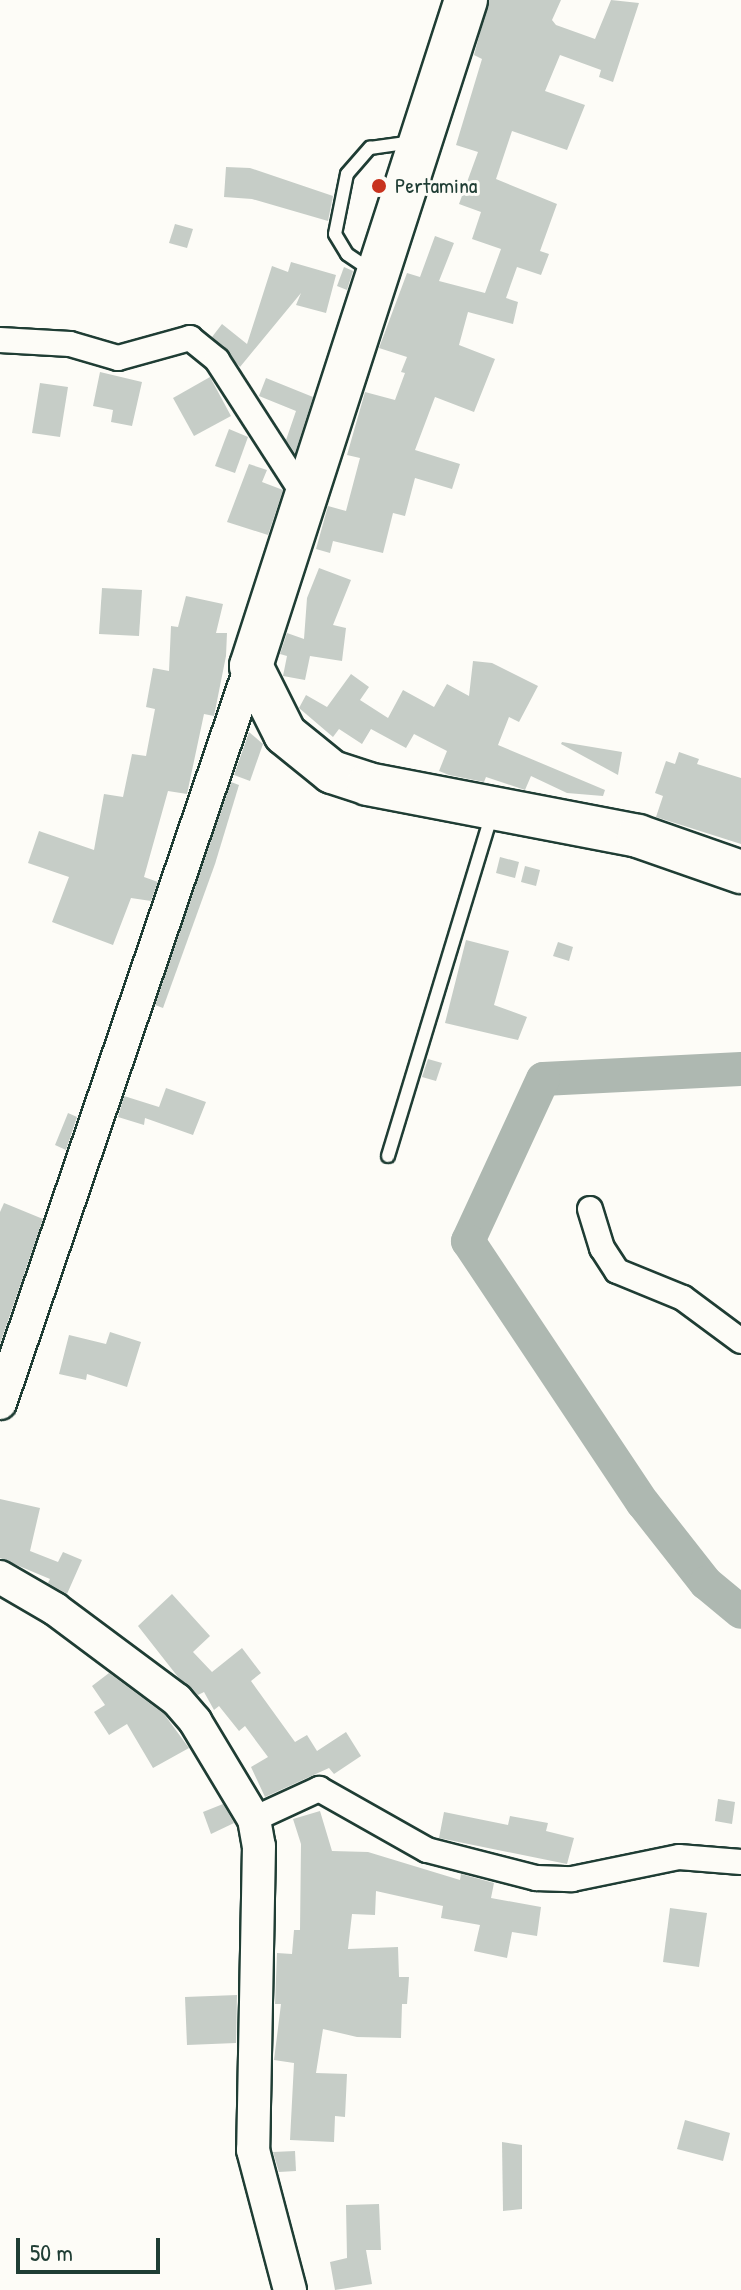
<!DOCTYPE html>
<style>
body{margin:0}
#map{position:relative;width:741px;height:2290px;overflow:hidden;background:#fdfcf7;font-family:"Patrick Hand",sans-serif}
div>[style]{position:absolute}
.river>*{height:34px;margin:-17px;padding:0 17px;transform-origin:17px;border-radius:17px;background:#aeb8b1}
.building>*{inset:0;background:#c6cdc7}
.roads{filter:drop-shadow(2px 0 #1f3d34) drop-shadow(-2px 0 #1f3d34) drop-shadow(0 2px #1f3d34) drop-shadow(0 -2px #1f3d34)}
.lane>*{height:12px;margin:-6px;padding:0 6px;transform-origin:6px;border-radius:6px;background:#fdfcf7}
.street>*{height:24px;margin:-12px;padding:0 12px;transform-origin:12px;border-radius:12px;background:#fdfcf7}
.secondary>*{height:32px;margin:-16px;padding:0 16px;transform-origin:16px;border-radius:16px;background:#fdfcf7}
.highway>*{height:42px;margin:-21px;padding:0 21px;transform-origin:21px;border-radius:21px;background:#fdfcf7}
.dots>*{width:22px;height:22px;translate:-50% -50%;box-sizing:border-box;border:4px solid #fdfcf7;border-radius:50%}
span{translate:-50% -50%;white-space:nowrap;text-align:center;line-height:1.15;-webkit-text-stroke:6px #fdfcf7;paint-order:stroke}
.poi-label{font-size:22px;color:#1f3d34}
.left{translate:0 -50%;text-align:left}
.scale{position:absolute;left:16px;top:2238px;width:144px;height:36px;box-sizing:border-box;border:4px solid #1f3d34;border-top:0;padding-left:10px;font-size:24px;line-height:28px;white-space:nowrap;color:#1f3d34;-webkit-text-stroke:6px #fdfcf7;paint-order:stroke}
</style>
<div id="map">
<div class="river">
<div style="left:741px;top:1069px;width:198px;rotate:177.1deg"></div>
<div style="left:543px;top:1079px;width:179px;rotate:114.8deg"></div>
<div style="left:468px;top:1241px;width:315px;rotate:56.3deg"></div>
<div style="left:643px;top:1503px;width:102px;rotate:51.8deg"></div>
<div style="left:706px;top:1583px;width:45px;rotate:39.6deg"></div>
</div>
<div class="building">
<div style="clip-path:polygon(489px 0,561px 0,552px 20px,556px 25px,595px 39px,611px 0,639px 3px,613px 82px,599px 77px,601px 70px,560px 55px,545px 91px,585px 105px,567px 150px,512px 131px,496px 179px,557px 204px,540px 251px,549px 254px,541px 275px,517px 267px,506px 298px,518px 302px,513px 324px,468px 312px,459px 345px,495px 359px,474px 412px,435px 397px,415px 450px,460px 464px,452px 489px,415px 478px,405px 516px,393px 513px,383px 553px,333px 541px,330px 553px,316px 549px,328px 506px,346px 511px,360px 458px,347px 455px,365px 392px,395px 400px,405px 373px,401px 372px,407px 357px,379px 348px,407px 273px,420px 277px,435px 236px,454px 243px,439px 281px,485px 293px,501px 249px,472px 239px,481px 212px,459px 204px,478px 152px,456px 145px,482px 59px,474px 55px)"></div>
<div style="clip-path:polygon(226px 167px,250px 168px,333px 196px,328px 221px,252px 199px,224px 197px)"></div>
<div style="clip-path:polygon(175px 224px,193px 229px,187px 248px,169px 243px)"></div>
<div style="clip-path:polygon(291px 262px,336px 275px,326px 313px,296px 305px,301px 293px,240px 367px,212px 337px,222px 324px,247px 344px,272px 266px,288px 272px)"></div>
<div style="clip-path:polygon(344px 267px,353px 271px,347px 290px,337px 286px)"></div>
<div style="clip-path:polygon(100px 372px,142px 382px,132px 426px,111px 422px,113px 410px,93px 406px)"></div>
<div style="clip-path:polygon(210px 377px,231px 416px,194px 436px,173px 398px)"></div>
<div style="clip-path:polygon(266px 378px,313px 397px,295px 453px,286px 440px,296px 411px,259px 396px)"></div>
<div style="clip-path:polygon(40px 383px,68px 387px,60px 437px,32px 433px)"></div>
<div style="clip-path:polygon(229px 429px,248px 437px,235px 473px,215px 466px)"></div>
<div style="clip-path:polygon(249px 464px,267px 470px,262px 482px,283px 490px,268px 535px,227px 522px)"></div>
<div style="clip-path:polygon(319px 568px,351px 580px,333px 625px,346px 628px,342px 661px,310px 656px,305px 680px,283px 676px,287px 656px,280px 654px,287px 633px,304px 639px,307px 598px)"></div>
<div style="clip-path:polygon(102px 588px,142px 590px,139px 636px,99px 634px)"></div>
<div style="clip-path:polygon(186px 596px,223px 604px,216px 633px,227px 633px,226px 656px,214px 716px,204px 714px,187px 794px,168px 791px,144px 877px,158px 882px,151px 901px,131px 898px,113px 945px,52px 922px,69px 877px,28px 863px,39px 831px,94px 850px,104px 794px,123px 797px,132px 754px,146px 756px,155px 709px,146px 707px,153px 668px,169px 671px,171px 626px,178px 627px)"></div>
<div style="clip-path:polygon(473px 661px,492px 663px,538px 686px,519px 722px,509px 717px,498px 745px,605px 790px,603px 796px,567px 793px,531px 776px,525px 790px,486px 777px,484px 782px,449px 775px,439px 771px,447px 751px,414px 734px,406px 748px,371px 729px,362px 744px,339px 729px,333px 737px,299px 708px,306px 695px,327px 707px,351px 674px,369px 687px,360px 700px,388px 718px,403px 690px,434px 707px,447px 684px,469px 696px)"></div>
<div style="clip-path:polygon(249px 732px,263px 744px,250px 781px,234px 775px)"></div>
<div style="clip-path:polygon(562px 742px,622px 752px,618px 775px,561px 744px)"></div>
<div style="clip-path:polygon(679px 752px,699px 759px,697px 764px,741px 778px,741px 844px,656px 817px,663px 796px,655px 793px,666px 761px,675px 764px)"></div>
<div style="clip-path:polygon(231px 782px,239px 785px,215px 864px,163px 1008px,155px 1005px)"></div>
<div style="clip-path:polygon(500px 857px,519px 862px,515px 878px,496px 873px)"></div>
<div style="clip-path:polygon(525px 866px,540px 870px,536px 886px,521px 882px)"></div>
<div style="clip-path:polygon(466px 940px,509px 951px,494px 1005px,527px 1017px,518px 1040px,445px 1023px)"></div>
<div style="clip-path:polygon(558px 942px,573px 947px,569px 961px,553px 956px)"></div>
<div style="clip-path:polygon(428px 1059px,442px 1063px,436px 1081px,422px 1077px)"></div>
<div style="clip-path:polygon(166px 1088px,206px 1102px,193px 1135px,145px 1118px,144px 1125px,118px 1117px,124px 1096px,159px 1107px)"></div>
<div style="clip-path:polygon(68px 1113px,77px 1117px,66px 1150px,55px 1145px)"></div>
<div style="clip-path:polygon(4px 1203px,43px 1219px,0 1344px,0 1212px)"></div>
<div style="clip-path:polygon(110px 1332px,141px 1342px,127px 1387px,87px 1374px,86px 1380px,59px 1374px,69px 1335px,106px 1344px)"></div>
<div style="clip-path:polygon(0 1499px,40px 1508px,30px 1551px,58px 1562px,63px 1552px,82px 1560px,67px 1594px,48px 1583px,50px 1579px,0 1558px)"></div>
<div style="clip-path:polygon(172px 1594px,210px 1636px,193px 1652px,212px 1672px,242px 1648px,261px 1673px,251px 1681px,295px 1742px,307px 1735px,317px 1751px,346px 1732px,361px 1756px,334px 1774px,329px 1768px,265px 1797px,251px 1767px,268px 1757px,245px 1726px,239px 1731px,219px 1706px,214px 1710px,204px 1692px,198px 1695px,178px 1677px,138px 1626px)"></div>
<div style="clip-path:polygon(109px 1673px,164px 1714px,189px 1748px,153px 1768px,127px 1724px,109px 1735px,94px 1712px,105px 1705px,92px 1686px)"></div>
<div style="clip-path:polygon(718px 1799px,735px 1802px,732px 1824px,715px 1821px)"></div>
<div style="clip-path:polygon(223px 1804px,234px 1823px,211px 1834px,203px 1812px)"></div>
<div style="clip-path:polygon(320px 1811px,332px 1851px,368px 1852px,460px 1880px,461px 1874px,494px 1883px,491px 1898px,541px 1907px,537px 1936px,512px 1932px,507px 1958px,474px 1951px,480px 1925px,441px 1918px,443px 1906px,376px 1891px,375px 1915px,352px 1914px,348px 1949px,398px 1947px,399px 1977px,409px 1977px,407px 2004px,402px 2004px,401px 2038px,357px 2037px,323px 2029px,316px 2073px,347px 2074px,345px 2117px,335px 2116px,334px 2142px,290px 2140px,294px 2063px,274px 2060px,281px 2004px,275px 2004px,277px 1953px,292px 1954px,294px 1930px,300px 1930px,301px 1844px,293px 1819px)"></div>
<div style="clip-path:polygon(444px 1812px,508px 1825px,510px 1816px,548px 1823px,546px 1831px,574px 1838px,567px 1864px,439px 1838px)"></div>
<div style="clip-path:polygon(670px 1908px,707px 1913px,699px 1967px,663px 1962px)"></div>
<div style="clip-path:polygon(237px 1995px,236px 2043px,187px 2045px,185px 1997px)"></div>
<div style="clip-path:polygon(685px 2120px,730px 2133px,723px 2161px,677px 2149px)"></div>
<div style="clip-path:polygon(502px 2142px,522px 2145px,522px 2209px,503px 2211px)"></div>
<div style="clip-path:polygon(295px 2151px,296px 2171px,279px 2172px,273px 2152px)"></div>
<div style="clip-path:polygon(379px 2204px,381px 2250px,366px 2250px,372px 2284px,335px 2290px,330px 2262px,347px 2258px,346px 2205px)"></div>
</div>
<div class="roads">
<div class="lane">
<div style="left:372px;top:271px;width:30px;rotate:-146deg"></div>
<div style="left:347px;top:254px;width:23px;rotate:-121deg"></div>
<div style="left:335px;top:234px;width:61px;rotate:-78.7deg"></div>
<div style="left:347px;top:174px;width:35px;rotate:-49deg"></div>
<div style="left:370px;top:148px;width:42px;rotate:-8.1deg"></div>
<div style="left:388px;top:1156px;width:355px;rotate:-73.1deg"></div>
</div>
<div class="street">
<div style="left:0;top:340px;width:70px;rotate:3.3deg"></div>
<div style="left:70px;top:344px;width:50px;rotate:16.3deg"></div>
<div style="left:118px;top:358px;width:75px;rotate:-15.5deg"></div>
<div style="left:190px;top:338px;width:35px;rotate:39deg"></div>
<div style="left:217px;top:360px;width:161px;rotate:57.2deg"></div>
<div style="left:590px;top:1209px;width:41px;rotate:72.9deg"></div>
<div style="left:602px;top:1248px;width:27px;rotate:57deg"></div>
<div style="left:617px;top:1271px;width:71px;rotate:22.2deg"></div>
<div style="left:683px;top:1298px;width:72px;rotate:36.6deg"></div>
<div style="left:254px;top:1819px;width:72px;rotate:-24.8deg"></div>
<div style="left:319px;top:1789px;width:124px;rotate:29.5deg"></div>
<div style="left:427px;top:1850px;width:113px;rotate:14.4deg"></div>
<div style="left:536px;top:1878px;width:36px;rotate:2deg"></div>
<div style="left:572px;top:1879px;width:109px;rotate:-11.6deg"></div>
<div style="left:679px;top:1857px;width:62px;rotate:4.6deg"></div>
</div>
<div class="secondary">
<div style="left:0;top:1403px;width:779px;rotate:-71.19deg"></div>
<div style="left:0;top:1577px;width:64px;rotate:30.2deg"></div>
<div style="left:55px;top:1609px;width:152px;rotate:36.7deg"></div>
<div style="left:177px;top:1700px;width:28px;rotate:49deg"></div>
<div style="left:195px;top:1721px;width:114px;rotate:59deg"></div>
<div style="left:254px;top:1819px;width:27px;rotate:80deg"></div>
<div style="left:259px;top:1846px;width:304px;rotate:91.1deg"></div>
<div style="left:253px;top:2150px;width:145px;rotate:75.2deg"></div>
</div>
<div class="highway">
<div style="left:466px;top:0;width:700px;rotate:107.89deg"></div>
<div style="left:251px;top:666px;width:76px;rotate:63.4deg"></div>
<div style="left:285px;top:734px;width:60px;rotate:39deg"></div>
<div style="left:332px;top:772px;width:38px;rotate:18deg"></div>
<div style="left:368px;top:784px;width:275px;rotate:10.9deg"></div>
<div style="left:638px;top:836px;width:109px;rotate:19.3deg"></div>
</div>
</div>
<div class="dots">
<div style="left:379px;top:186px;background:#c8321e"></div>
</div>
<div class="poi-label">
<span class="left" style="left:395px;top:186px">Pertamina</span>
</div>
<div class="scale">50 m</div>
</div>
